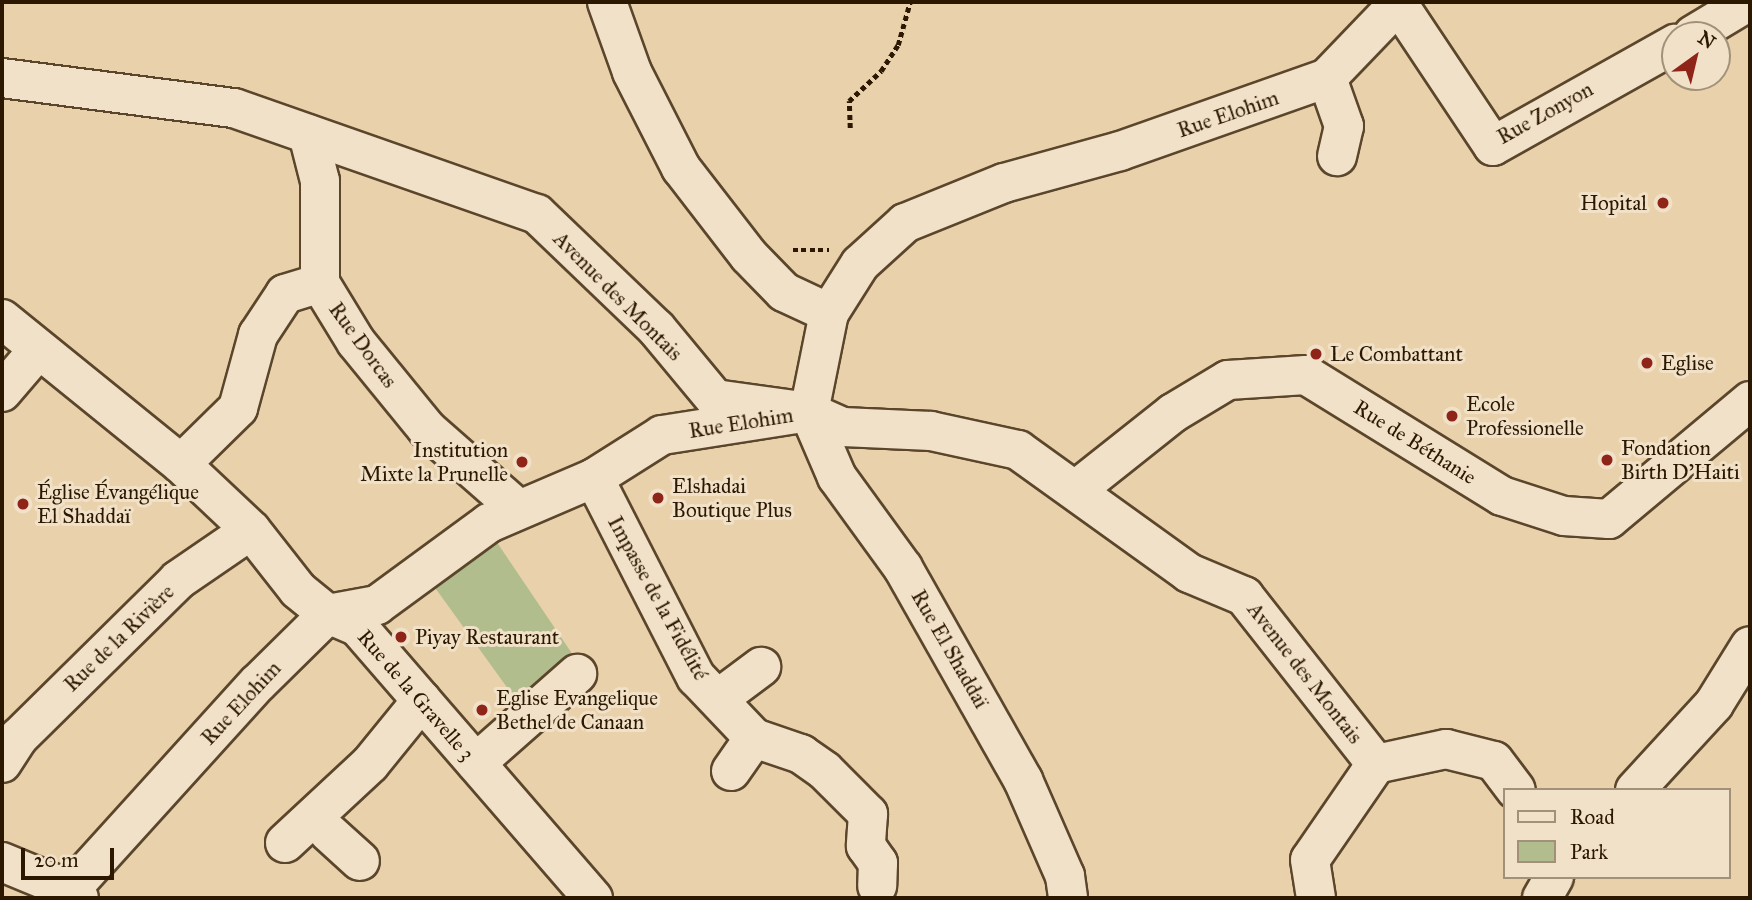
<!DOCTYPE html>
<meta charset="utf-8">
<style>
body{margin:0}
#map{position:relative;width:1752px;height:900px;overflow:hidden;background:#e9d1ab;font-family:"IM FELL Great Primer",serif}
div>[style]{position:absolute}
.green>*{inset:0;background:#b1bd8d}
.path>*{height:4.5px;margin-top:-2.25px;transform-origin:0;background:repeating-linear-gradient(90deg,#2c1800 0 5px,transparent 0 8.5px)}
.roads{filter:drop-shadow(2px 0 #5b462b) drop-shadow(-2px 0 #5b462b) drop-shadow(0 2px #5b462b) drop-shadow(0 -2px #5b462b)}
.minor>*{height:38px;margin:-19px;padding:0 19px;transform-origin:19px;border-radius:19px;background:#f1e1c8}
.dots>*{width:19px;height:19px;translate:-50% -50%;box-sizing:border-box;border:4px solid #f1e1c8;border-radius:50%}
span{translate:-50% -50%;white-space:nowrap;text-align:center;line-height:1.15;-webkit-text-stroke:6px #f1e1c8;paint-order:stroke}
.street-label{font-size:21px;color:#2c1800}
.poi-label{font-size:21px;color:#2c1800}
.right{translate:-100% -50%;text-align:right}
.left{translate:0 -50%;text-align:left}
.frame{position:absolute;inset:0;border:4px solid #2c1800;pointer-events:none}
.legend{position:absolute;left:1503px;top:788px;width:228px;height:91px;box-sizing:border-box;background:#f1e1c8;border:2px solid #a29178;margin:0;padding:9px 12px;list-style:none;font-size:21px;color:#2c1800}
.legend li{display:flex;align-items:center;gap:14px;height:35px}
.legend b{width:35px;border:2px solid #a29178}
.north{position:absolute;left:1661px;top:21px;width:70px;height:70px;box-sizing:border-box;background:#f1e1c8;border:2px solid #a29178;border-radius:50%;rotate:34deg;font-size:19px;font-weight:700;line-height:28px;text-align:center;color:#2c1800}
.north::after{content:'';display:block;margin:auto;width:24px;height:32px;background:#8f2418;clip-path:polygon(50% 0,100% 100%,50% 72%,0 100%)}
.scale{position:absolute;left:21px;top:848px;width:93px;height:32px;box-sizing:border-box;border:4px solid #2c1800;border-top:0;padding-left:9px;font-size:21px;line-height:24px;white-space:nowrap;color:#2c1800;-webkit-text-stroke:5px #f1e1c8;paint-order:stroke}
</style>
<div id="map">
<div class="green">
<div style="clip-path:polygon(492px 535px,571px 652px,568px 662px,524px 711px,428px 578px,452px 574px,470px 561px,465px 553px)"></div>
</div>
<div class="path">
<div style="left:850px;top:128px;width:27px;rotate:-92deg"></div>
<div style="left:849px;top:101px;width:44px;rotate:-43.2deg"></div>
<div style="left:881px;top:71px;width:31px;rotate:-57deg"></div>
<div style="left:898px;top:45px;width:45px;rotate:-74.4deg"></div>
<div style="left:793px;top:250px;width:36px"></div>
</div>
<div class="roads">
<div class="minor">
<div style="left:607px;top:2px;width:74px;rotate:70.3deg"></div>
<div style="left:632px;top:72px;width:108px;rotate:63deg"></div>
<div style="left:681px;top:168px;width:111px;rotate:52.3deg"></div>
<div style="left:749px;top:256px;width:50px;rotate:45.8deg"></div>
<div style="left:784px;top:292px;width:50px;rotate:25deg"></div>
<div style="left:1397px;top:2px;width:173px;rotate:56.3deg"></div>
<div style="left:1493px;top:146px;width:209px;rotate:-29.3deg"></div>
<div style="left:1693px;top:35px;width:64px;rotate:-31deg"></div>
<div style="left:2px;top:78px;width:234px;rotate:7.4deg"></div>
<div style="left:234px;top:108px;width:321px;rotate:19.3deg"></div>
<div style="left:537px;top:214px;width:165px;rotate:43.8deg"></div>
<div style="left:656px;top:328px;width:92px;rotate:50.3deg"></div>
<div style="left:715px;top:399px;width:95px;rotate:7.9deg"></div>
<div style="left:809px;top:412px;width:37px;rotate:24deg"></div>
<div style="left:843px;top:427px;width:88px;rotate:2.6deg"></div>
<div style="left:931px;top:431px;width:89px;rotate:12.3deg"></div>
<div style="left:1018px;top:450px;width:211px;rotate:35.7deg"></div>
<div style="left:1189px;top:573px;width:60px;rotate:22.7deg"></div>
<div style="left:1244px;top:596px;width:214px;rotate:51.8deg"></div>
<div style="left:1376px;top:764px;width:116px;rotate:124.5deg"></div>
<div style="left:1310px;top:860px;width:38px;rotate:81deg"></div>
<div style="left:1327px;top:78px;width:51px;rotate:70.5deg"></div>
<div style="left:1344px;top:126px;width:31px;rotate:103deg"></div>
<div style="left:308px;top:134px;width:49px;rotate:75.7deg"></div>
<div style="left:320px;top:181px;width:102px;rotate:90deg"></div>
<div style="left:320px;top:283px;width:69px;rotate:58.6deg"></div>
<div style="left:356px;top:342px;width:112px;rotate:50.8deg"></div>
<div style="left:427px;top:429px;width:120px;rotate:41.3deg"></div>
<div style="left:2px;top:319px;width:230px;rotate:39deg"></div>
<div style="left:181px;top:464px;width:96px;rotate:43.3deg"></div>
<div style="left:251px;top:530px;width:76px;rotate:51.9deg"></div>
<div style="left:298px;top:590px;width:38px;rotate:39deg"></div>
<div style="left:328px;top:614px;width:33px;rotate:23deg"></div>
<div style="left:358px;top:627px;width:359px;rotate:49.1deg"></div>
<div style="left:2px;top:392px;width:55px;rotate:-49.4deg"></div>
<div style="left:809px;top:412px;width:71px;rotate:66.7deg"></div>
<div style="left:837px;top:477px;width:112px;rotate:54deg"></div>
<div style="left:903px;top:568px;width:244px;rotate:60.5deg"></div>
<div style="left:1023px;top:780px;width:105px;rotate:66.4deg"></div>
<div style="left:1065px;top:876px;width:22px;rotate:82deg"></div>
<div style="left:181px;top:464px;width:80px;rotate:-44.5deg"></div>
<div style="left:238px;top:408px;width:76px;rotate:-74.7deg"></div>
<div style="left:258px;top:335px;width:49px;rotate:-56.6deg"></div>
<div style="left:285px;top:294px;width:37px;rotate:-17deg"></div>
<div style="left:594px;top:478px;width:224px;rotate:62.9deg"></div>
<div style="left:696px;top:677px;width:84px;rotate:46.4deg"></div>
<div style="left:754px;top:738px;width:50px;rotate:18.8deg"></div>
<div style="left:801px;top:754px;width:29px;rotate:35deg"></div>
<div style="left:825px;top:771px;width:61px;rotate:45deg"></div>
<div style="left:868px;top:814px;width:32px;rotate:94deg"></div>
<div style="left:866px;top:846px;width:21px;rotate:55deg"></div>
<div style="left:878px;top:863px;width:23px;rotate:92deg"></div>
<div style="left:1076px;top:490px;width:124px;rotate:-38.4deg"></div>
<div style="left:1173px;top:413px;width:64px;rotate:-31deg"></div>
<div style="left:1228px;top:380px;width:78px;rotate:-3.7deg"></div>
<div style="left:1306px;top:375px;width:230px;rotate:31.7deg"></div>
<div style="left:1502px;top:496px;width:65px;rotate:17.9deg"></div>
<div style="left:1564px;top:516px;width:45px;rotate:3.8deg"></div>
<div style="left:1609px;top:519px;width:184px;rotate:-39.9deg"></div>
<div style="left:718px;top:699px;width:54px;rotate:-36.7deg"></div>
<div style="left:2px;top:763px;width:31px;rotate:-57deg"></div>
<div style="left:19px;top:737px;width:223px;rotate:-44.6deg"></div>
<div style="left:178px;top:580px;width:88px;rotate:-34.4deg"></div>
<div style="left:476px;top:763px;width:135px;rotate:-41.4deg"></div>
<div style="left:1376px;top:764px;width:72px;rotate:-12.1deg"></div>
<div style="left:1446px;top:749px;width:49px;rotate:14deg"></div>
<div style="left:1494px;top:761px;width:36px;rotate:53deg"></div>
<div style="left:731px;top:771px;width:40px;rotate:-55.1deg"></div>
<div style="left:1635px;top:790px;width:117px;rotate:-47.4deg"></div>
<div style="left:1714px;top:704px;width:68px;rotate:-58.2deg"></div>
<div style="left:328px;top:832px;width:43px;rotate:42.2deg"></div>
<div style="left:285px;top:843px;width:116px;rotate:-42.9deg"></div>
<div style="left:370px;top:764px;width:82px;rotate:-50.9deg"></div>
<div style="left:2px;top:862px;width:74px;rotate:22.4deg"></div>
<div style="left:70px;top:890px;width:12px;rotate:42deg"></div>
<div style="left:70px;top:890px;width:280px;rotate:-47.8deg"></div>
<div style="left:258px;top:683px;width:98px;rotate:-44.6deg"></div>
<div style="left:328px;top:614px;width:50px;rotate:-10.4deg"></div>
<div style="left:377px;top:605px;width:139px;rotate:-36.2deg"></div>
<div style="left:489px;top:523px;width:114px;rotate:-23.2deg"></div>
<div style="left:594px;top:478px;width:80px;rotate:-32.3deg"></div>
<div style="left:662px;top:435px;width:149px;rotate:-8.9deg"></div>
<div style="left:809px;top:412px;width:101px;rotate:-78.6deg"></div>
<div style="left:829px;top:313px;width:58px;rotate:-57.7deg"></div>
<div style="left:860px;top:264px;width:61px;rotate:-42.3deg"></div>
<div style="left:905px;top:223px;width:107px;rotate:-22deg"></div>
<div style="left:1004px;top:183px;width:120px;rotate:-15.4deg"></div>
<div style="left:1120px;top:151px;width:219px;rotate:-19.4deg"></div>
<div style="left:1327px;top:78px;width:105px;rotate:-46.2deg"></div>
<div style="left:1542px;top:898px;width:24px;rotate:-60deg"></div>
</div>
</div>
<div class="dots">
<div style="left:1663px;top:203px;background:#8f2418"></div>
<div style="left:1316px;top:354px;background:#8f2418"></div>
<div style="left:1647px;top:363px;background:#8f2418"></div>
<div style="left:1452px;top:416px;background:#8f2418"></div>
<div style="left:1607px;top:460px;background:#8f2418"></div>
<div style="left:522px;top:462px;background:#8f2418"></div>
<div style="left:658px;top:498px;background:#8f2418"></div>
<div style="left:23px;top:504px;background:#8f2418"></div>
<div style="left:401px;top:637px;background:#8f2418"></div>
<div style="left:482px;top:710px;background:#8f2418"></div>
</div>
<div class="street-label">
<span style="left:1545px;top:113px;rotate:-29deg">Rue Zonyon</span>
<span style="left:1228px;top:114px;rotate:-19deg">Rue Elohim</span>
<span style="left:618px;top:296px;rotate:45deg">Avenue des Montais</span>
<span style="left:363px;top:345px;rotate:54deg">Rue Dorcas</span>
<span style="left:741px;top:423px;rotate:-9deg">Rue Elohim</span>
<span style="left:1415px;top:442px;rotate:32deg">Rue de Béthanie</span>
<span style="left:658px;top:598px;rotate:61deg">Impasse de la Fidélité</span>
<span style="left:119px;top:638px;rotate:-44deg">Rue de la Rivière</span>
<span style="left:950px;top:649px;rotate:60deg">Rue El Shaddaï</span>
<span style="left:1305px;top:673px;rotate:52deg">Avenue des Montais</span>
<span style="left:416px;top:695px;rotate:49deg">Rue de la Gravelle 3</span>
<span style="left:241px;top:703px;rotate:-47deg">Rue Elohim</span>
</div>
<div class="poi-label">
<span class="right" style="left:1647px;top:203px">Hopital</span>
<span class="left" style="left:1330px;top:354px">Le Combattant</span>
<span class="left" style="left:1661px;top:363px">Eglise</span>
<span class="left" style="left:1466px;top:416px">Ecole<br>Professionelle</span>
<span class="left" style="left:1621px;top:460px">Fondation<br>Birth D'Haiti</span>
<span class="right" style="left:508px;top:462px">Institution<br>Mixte la Prunelle</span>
<span class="left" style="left:672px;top:498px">Elshadai<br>Boutique Plus</span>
<span class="left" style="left:37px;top:504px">Église Évangélique<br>El Shaddaï</span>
<span class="left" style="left:415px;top:637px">Piyay Restaurant</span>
<span class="left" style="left:496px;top:710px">Eglise Evangelique<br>Bethel de Canaan</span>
</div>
<div class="frame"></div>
<ul class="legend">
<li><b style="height:9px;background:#f1e1c8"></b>Road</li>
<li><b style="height:19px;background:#b1bd8d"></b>Park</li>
</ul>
<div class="north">N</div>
<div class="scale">20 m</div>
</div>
